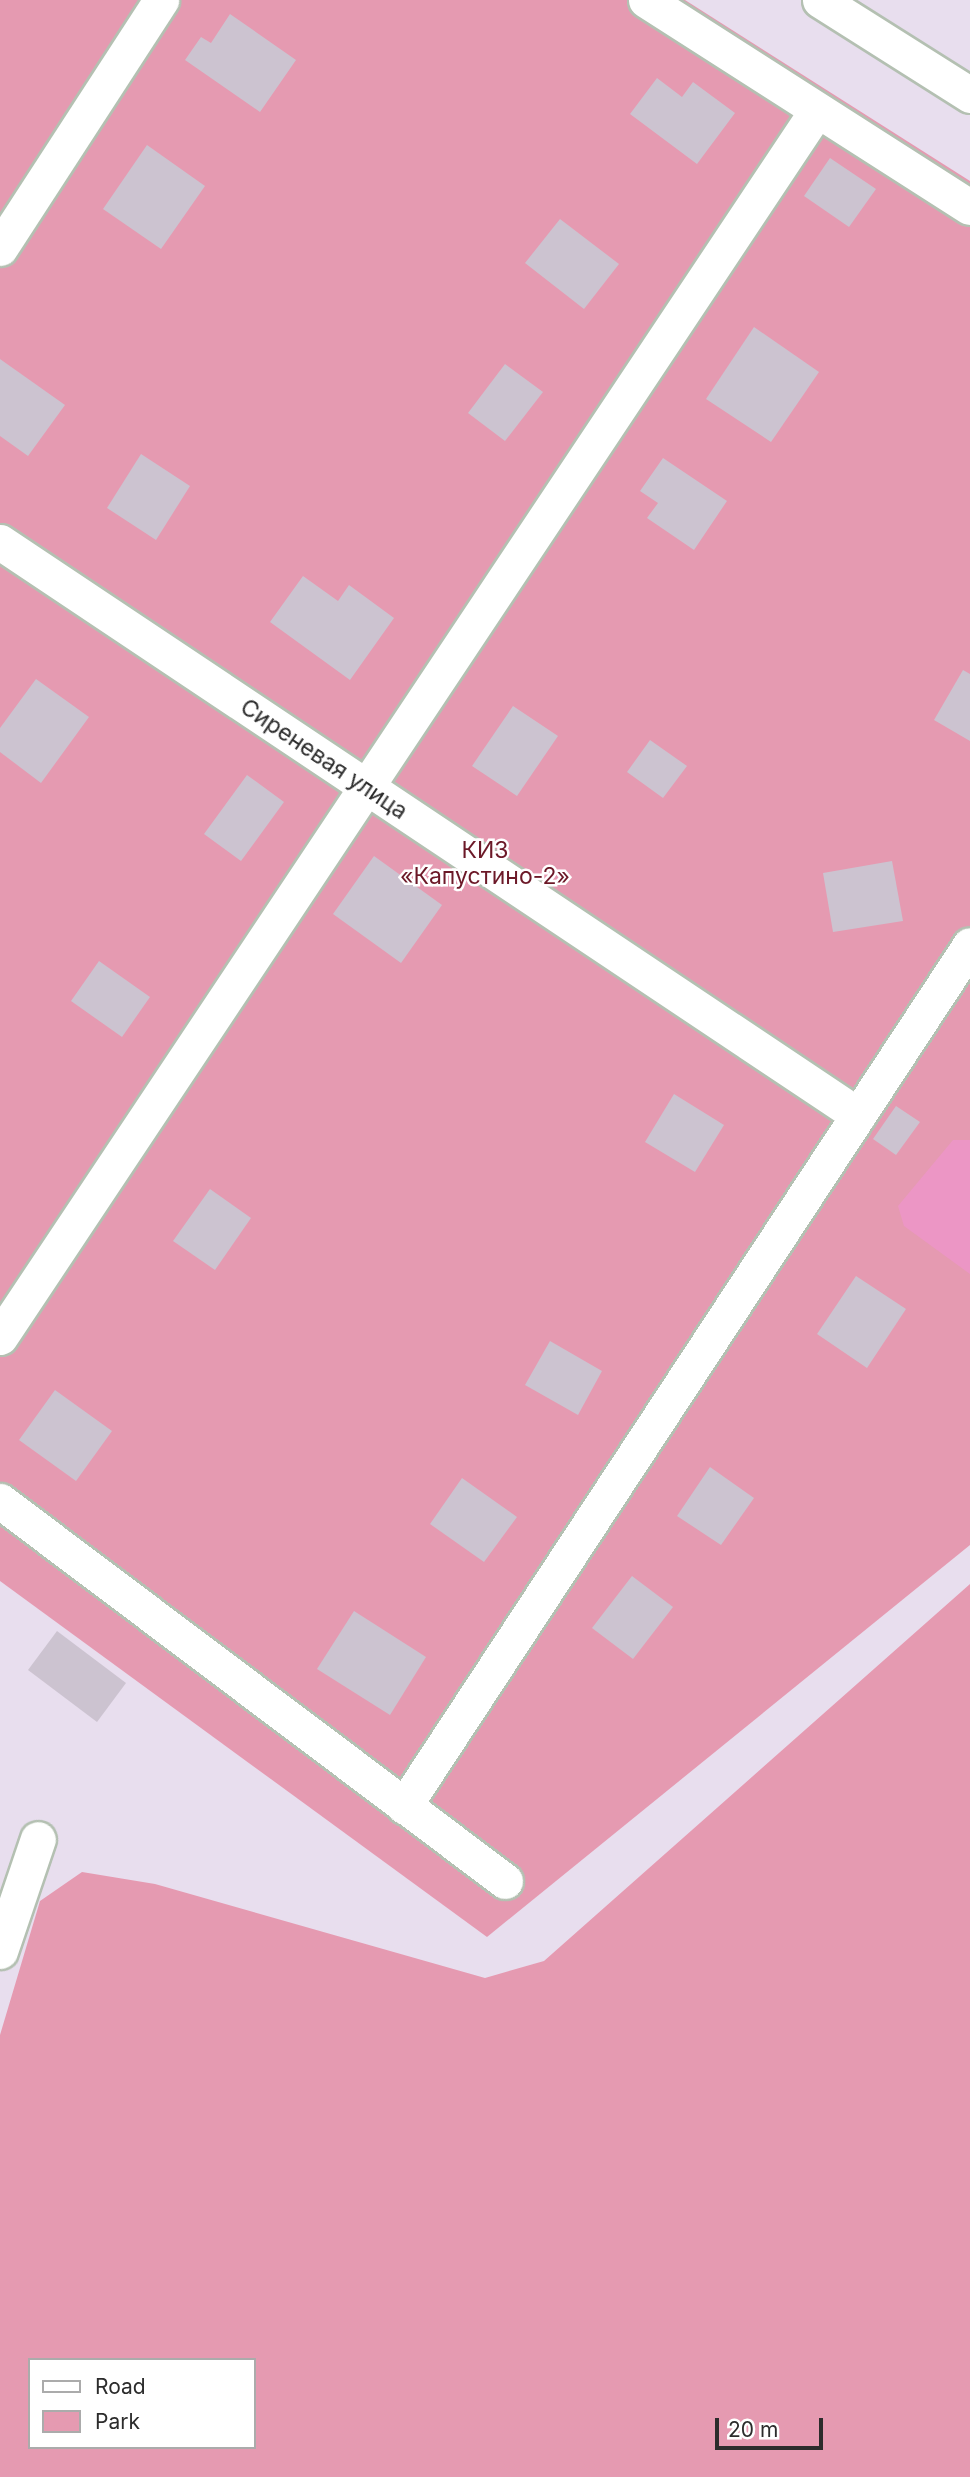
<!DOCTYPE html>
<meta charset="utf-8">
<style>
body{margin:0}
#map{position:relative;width:970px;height:2477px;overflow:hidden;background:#e8deee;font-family:Inter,sans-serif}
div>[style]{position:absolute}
.green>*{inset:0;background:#e59ab1}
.pitch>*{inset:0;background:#ec96c5}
.building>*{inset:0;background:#ccc3d0}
.roads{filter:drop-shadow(2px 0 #b4c0b2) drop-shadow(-2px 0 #b4c0b2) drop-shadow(0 2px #b4c0b2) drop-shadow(0 -2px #b4c0b2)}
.minor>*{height:35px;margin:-17.5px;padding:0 17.5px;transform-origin:17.5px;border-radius:17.5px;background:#fff}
span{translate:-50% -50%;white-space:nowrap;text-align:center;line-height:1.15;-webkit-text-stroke:5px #fff;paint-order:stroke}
.street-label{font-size:23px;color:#2c2c2c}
.park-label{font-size:23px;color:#6c1928}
.legend{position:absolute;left:28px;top:2358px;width:228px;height:91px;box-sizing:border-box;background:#fff;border:2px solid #ababab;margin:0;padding:9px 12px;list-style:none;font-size:21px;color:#2c2c2c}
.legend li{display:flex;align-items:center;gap:14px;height:35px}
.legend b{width:35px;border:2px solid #ababab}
.scale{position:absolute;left:715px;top:2418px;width:108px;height:32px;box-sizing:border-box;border:4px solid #2c2c2c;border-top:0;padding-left:9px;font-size:21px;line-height:24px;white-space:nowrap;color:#2c2c2c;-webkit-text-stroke:5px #fff;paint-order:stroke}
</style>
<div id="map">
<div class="green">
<div style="clip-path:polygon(0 0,685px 0,970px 181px,970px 1545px,487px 1937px,0 1581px)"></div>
<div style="clip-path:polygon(evenodd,970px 1584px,970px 2477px,0 2477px,0 2035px,40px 1901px,82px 1872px,155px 1884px,485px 1978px,544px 1961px,970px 1584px,30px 2360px,254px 2360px,254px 2447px,30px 2447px,30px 2360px)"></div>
</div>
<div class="pitch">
<div style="clip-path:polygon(953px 1140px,970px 1140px,970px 1274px,904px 1226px,898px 1206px)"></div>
</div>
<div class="building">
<div style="clip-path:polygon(230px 14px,296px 60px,260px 112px,185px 60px,201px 37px,211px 43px)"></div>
<div style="clip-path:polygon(657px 78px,682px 97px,693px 82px,735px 113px,697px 164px,630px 114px)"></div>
<div style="clip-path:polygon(147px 145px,205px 186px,161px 249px,103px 209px)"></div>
<div style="clip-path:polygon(830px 158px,876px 189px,849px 227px,804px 196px)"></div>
<div style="clip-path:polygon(560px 219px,619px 264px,584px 309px,525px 263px)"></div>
<div style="clip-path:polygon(754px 327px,819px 372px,771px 442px,706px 399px)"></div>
<div style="clip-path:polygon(0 359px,65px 405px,28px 456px,0 436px)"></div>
<div style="clip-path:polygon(505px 364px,543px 392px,505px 441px,468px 413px)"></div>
<div style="clip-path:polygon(141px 454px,190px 486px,156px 540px,107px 508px)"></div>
<div style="clip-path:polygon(663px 458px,727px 501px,694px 550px,647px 518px,658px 503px,640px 491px)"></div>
<div style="clip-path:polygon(303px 576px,338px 601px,349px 585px,394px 618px,350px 680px,270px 622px)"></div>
<div style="clip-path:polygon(963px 670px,970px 674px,970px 741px,934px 720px)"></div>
<div style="clip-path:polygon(36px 679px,89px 717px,41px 783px,0 752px,0 728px)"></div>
<div style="clip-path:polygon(513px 706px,558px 736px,517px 796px,472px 766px)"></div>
<div style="clip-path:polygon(650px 740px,687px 766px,663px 798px,627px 772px)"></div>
<div style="clip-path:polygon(247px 775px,284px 802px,241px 861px,204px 834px)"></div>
<div style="clip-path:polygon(374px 856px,442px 905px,401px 963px,333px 914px)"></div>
<div style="clip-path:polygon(892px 861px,903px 921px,833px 932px,823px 873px)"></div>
<div style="clip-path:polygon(99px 961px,150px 997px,122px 1037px,71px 1001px)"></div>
<div style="clip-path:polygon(674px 1094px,724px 1125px,695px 1172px,645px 1142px)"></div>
<div style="clip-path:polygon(896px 1106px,920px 1122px,896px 1155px,873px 1139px)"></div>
<div style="clip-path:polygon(210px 1189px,251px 1218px,215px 1270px,173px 1241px)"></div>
<div style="clip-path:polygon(856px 1276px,906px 1309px,867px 1368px,817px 1334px)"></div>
<div style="clip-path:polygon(550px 1341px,602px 1371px,578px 1415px,525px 1385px)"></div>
<div style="clip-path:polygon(55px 1390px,112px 1431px,76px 1481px,19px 1440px)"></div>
<div style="clip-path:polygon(710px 1467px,754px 1498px,721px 1545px,677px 1516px)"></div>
<div style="clip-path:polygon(462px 1478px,517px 1517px,484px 1562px,430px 1524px)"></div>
<div style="clip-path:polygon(632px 1576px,673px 1607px,633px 1659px,592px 1628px)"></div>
<div style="clip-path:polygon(354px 1611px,426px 1657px,390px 1715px,317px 1669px)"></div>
<div style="clip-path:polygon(57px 1631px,126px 1683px,97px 1722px,28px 1670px)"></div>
</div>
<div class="roads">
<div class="minor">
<div style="left:646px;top:0;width:384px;rotate:32.6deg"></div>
<div style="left:820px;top:0;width:178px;rotate:32.3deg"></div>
<div style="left:0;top:248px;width:296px;rotate:-57deg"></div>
<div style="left:0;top:542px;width:1032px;rotate:33.74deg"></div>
<div style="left:0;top:1337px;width:1474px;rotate:-56.34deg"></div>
<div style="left:0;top:1501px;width:632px;rotate:36.96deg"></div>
<div style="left:404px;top:1806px;width:1030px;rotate:-56.68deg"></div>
<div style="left:0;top:1951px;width:118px;rotate:-71.3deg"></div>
</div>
</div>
<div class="street-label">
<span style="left:324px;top:759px;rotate:34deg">Сиреневая улица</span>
</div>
<div class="park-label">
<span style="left:485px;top:863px">КИЗ<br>«Капустино-2»</span>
</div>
<ul class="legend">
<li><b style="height:9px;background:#fff"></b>Road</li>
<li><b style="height:19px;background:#e59ab1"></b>Park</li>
</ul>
<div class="scale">20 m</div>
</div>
